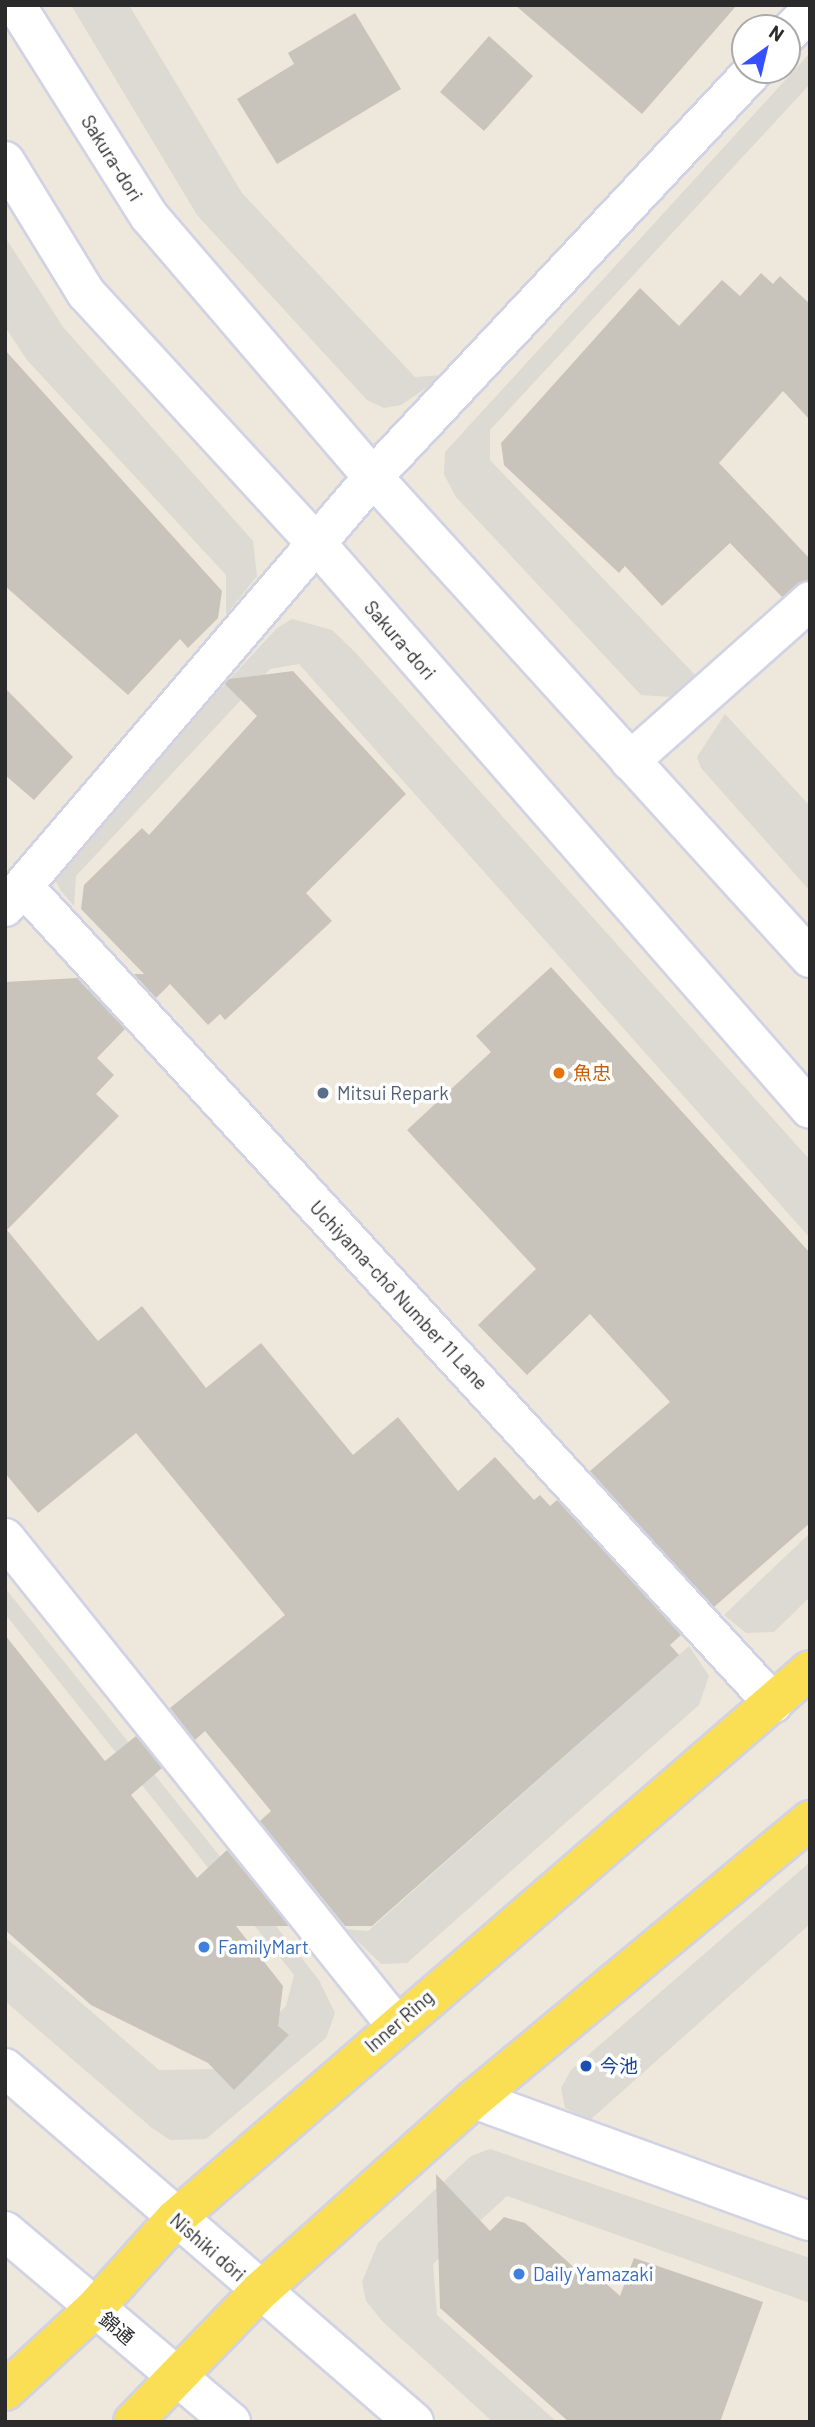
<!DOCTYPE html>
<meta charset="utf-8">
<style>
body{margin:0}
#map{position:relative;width:815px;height:2427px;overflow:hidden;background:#eee7db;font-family:Barlow,"Noto Sans JP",sans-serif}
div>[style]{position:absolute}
.plaza>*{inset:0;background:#dddad3}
.building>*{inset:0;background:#c9c4bb}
.roads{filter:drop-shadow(2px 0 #d1d3e4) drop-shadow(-2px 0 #d1d3e4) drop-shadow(0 2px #d1d3e4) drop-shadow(0 -2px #d1d3e4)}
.street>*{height:38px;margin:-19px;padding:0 19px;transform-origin:19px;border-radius:19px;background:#fff}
.secondary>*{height:38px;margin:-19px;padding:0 19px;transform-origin:19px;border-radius:19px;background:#fff}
.primary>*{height:38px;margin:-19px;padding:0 19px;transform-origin:19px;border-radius:19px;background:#fade54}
.dots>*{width:19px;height:19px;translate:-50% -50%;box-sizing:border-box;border:4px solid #fff;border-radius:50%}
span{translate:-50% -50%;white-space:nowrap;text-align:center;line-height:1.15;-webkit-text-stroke:7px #fff;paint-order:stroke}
.street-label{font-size:19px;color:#2b2b2b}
.food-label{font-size:19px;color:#c56008}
.left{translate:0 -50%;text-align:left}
.service-label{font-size:19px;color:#4e5e75}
.shop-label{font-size:19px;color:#366cbe}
.transit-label{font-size:19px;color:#164399}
.frame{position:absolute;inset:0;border:7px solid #2b2b2b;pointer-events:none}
.north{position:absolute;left:731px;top:14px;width:70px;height:70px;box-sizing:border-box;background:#fff;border:2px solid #aaa;border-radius:50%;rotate:34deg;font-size:19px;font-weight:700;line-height:28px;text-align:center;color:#2b2b2b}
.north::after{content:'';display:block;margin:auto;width:24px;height:32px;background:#3750ff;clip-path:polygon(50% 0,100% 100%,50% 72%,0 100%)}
</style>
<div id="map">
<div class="plaza">
<div style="clip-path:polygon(71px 5px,129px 5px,242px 193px,415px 377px,445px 375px,401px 405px,384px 408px,367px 400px,197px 215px)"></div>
<div style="clip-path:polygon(810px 53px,810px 84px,490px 430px,490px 460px,697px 677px,669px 697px,641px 695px,455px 496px,444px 474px,445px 452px)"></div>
<div style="clip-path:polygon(5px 237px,63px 327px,253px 541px,257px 576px,226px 615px,226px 575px,27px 360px,5px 327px)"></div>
<div style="clip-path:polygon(292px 619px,332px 630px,356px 653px,810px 1160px,810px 1238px,299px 664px,270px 669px,76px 876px,74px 906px,61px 891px,55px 880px,65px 857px,277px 628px)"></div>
<div style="clip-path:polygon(725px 714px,810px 806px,810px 891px,701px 768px,697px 757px)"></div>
<div style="clip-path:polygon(810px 1533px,810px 1597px,774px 1632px,746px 1633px,724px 1615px)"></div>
<div style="clip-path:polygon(5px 1588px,319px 1980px,335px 2013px,326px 2038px,206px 2139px,170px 2140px,152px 2128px,5px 2001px,5px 1937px,159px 2070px,218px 2069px,286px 2006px,294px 1975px,5px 1614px)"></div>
<div style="clip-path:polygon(689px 1646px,709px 1676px,699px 1705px,407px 1963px,381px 1964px,345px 1929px,368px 1931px)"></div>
<div style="clip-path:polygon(810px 1862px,810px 1924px,590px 2120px,565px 2108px,561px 2088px,571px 2070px)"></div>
<div style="clip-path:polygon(490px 2149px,810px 2258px,810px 2303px,507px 2196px,433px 2264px,437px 2315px,557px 2422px,493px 2422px,383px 2322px,366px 2301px,362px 2282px,378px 2243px,471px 2156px)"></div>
</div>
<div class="building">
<div style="clip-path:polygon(515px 5px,737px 5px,642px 114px)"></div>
<div style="clip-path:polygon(355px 13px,401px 89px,277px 164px,237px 99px,294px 64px,288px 53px)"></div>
<div style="clip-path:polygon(489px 36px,533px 76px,484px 131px,440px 92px)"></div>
<div style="clip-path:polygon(761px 273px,773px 284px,780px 276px,810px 304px,810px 420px,783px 391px,719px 463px,810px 559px,810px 580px,782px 597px,730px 543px,662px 606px,625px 566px,619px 573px,504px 465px,501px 443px,640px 288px,679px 326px,722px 280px,740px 296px)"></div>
<div style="clip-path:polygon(5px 350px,222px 591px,218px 618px,188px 648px,180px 639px,128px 695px,5px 586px)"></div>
<div style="clip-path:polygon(293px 671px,406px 794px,306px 893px,332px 921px,225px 1020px,220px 1014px,208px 1025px,170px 984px,156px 998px,134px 974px,144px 974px,81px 909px,84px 885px,142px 828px,149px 835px,257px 716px,225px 684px,229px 679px)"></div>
<div style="clip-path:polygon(5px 688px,73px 757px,34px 800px,5px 775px)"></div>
<div style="clip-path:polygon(551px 967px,810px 1253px,810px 1523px,714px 1607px,590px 1471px,670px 1402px,590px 1314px,527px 1375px,478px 1325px,536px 1269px,407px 1130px,491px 1052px,476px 1036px)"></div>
<div style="clip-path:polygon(77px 978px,125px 1029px,97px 1058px,114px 1075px,96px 1094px,119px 1116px,7px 1230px,98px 1341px,142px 1306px,206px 1388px,261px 1343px,353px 1455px,398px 1417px,458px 1491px,495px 1457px,534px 1500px,540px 1495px,550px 1506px,557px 1500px,681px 1635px,670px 1645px,679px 1655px,372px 1926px,345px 1926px,260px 1821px,271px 1811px,205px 1731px,195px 1740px,170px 1708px,285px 1615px,136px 1433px,38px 1513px,5px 1473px,5px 982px)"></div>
<div style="clip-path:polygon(5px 1635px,105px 1761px,136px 1736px,162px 1768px,131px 1795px,197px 1878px,227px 1850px,289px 1926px,236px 1926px,283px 1986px,278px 2026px,289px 2035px,234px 2090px,208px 2063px,91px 2005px,5px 1930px)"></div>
<div style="clip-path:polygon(436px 2174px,490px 2231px,504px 2217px,525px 2223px,579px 2272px,585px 2265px,620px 2296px,634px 2258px,763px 2302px,720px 2422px,569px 2422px,440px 2308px)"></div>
</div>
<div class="roads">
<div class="street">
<div style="left:787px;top:35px;width:33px;rotate:-46deg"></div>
<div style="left:630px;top:761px;width:241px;rotate:-41.6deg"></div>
<div style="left:24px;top:887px;width:1108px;rotate:47.45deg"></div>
<div style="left:5px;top:907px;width:566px;rotate:-49.44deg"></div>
<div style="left:373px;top:477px;width:558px;rotate:-46.89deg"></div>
<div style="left:5px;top:1538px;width:623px;rotate:51.25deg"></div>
<div style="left:474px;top:2099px;width:357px;rotate:20deg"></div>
</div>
<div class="secondary">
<div style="left:16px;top:5px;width:249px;rotate:57.8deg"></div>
<div style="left:149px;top:216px;width:344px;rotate:49.4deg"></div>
<div style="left:373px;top:477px;width:650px;rotate:47.74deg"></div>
<div style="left:5px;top:161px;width:155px;rotate:58.5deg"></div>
<div style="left:86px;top:293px;width:340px;rotate:47.4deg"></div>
<div style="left:316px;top:543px;width:751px;rotate:48.89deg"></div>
<div style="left:5px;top:2068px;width:541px;rotate:40.88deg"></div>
<div style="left:5px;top:2231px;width:296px;rotate:40.2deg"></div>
</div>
<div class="primary">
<div style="left:5px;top:2391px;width:121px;rotate:-42.7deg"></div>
<div style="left:94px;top:2309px;width:121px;rotate:-48deg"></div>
<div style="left:175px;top:2219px;width:839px;rotate:-40.85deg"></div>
<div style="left:133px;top:2422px;width:182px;rotate:-45.9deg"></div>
<div style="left:260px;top:2291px;width:288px;rotate:-41.9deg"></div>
<div style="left:474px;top:2099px;width:437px;rotate:-39.7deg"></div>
</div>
</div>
<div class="dots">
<div style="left:559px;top:1073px;background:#e8710a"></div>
<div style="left:323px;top:1093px;background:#5c6f8a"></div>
<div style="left:204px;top:1947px;background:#3f7fe0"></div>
<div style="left:586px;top:2066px;background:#1a4fb4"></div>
<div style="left:519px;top:2274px;background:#3f7fe0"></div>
</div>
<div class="street-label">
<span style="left:112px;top:158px;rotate:58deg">Sakura-dori</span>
<span style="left:400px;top:640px;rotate:49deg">Sakura-dori</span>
<span style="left:399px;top:1295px;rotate:47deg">Uchiyama-chō Number 11 Lane</span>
<span style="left:399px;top:2021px;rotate:-41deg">Inner Ring</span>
<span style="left:208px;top:2247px;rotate:41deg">Nishiki dōri</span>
<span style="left:117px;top:2328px;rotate:40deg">錦通</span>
</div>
<div class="food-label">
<span class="left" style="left:573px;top:1073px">魚忠</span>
</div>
<div class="service-label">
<span class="left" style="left:337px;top:1093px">Mitsui Repark</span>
</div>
<div class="shop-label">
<span class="left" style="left:218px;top:1947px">FamilyMart</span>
<span class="left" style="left:533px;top:2274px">Daily Yamazaki</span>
</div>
<div class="transit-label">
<span class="left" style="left:600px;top:2066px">今池</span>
</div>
<div class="frame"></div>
<div class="north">N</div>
</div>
